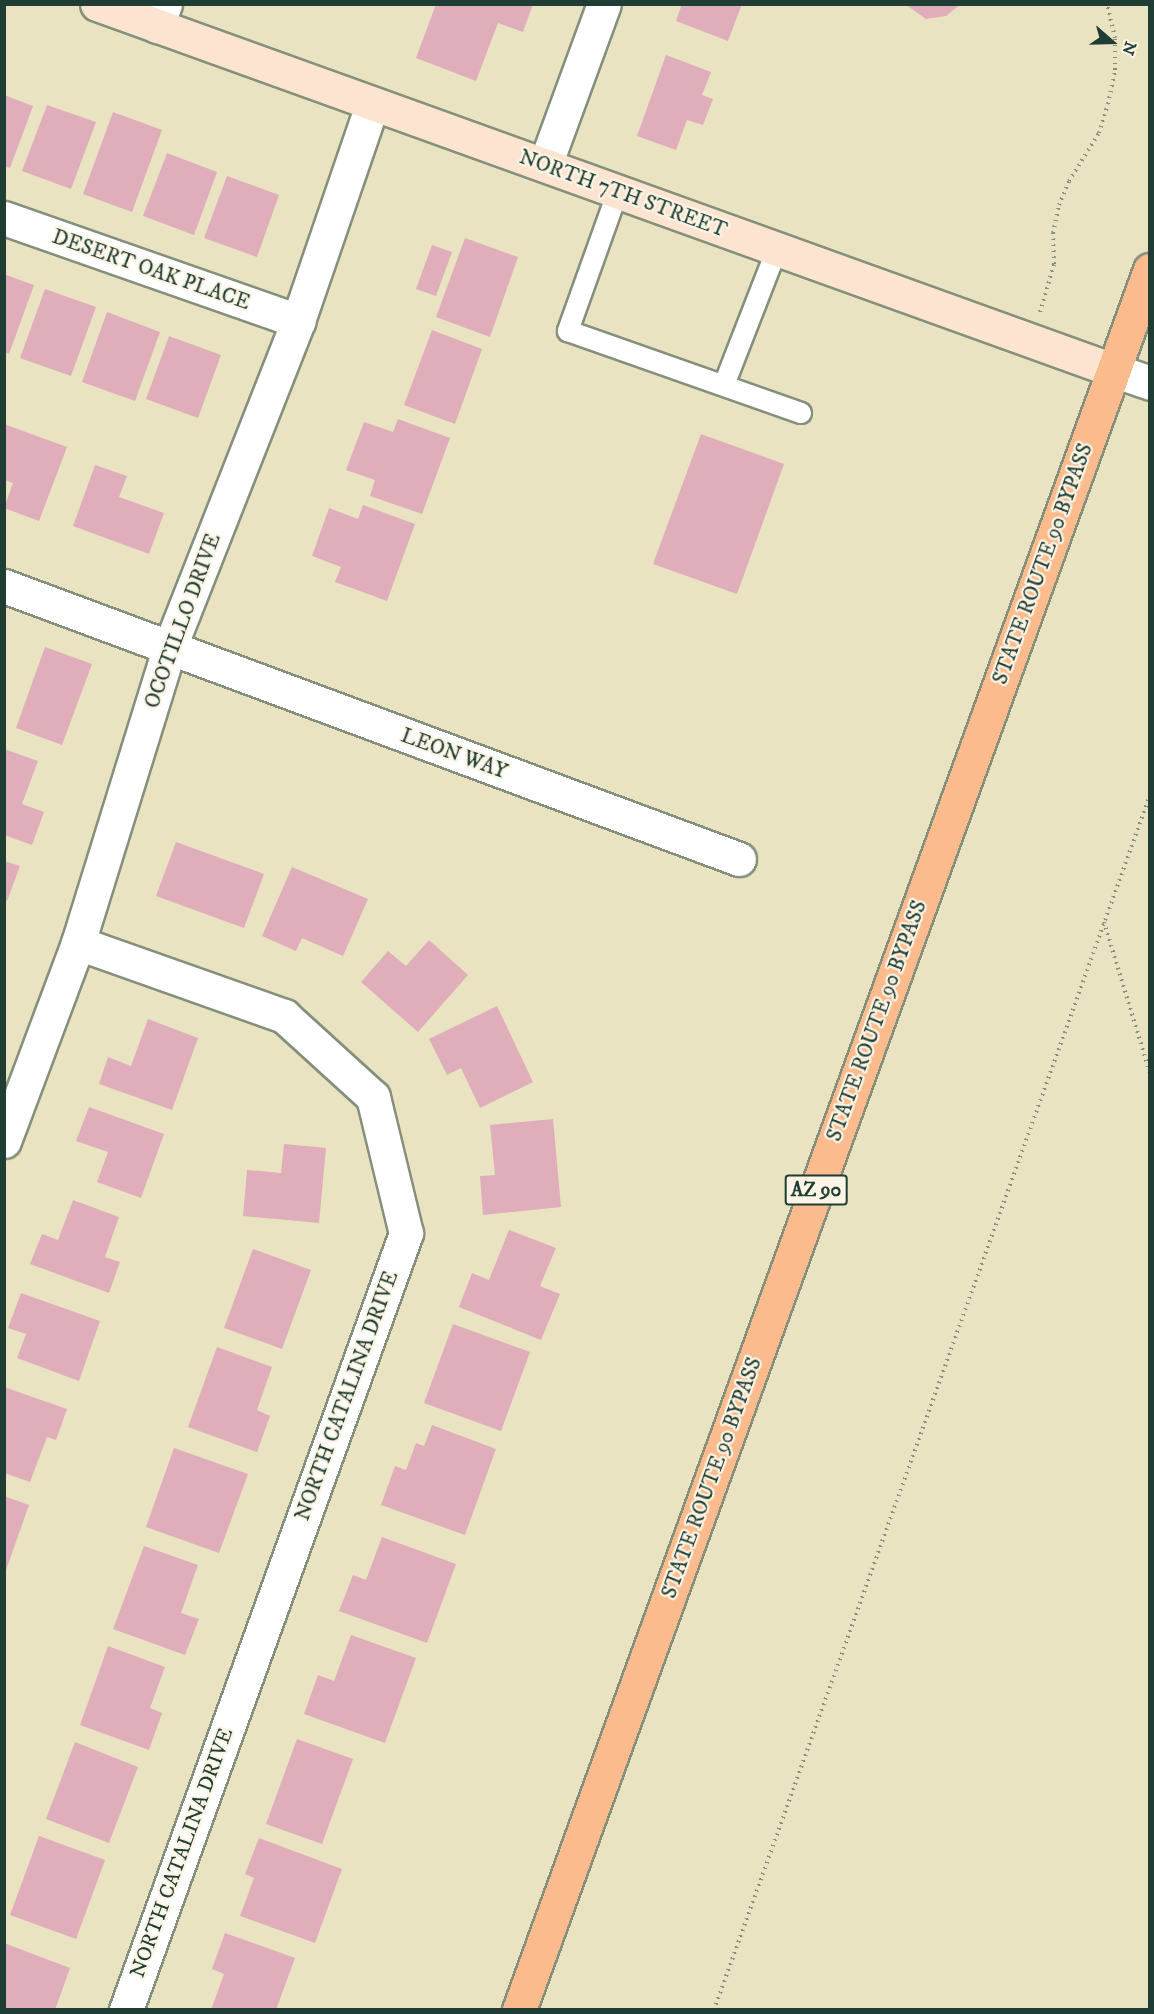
<!DOCTYPE html>
<style>
body{margin:0}
#map{position:relative;width:1154px;height:2014px;overflow:hidden;background:#eae3c2;font-family:"IM FELL DW Pica",serif}
div>[style]{position:absolute}
.building>*{inset:0;background:#e0adbb}
.path>*{height:4px;margin-top:-2px;transform-origin:0;background:repeating-linear-gradient(90deg,#84907b 0 1.5px,transparent 0 6px)}
.roads{filter:drop-shadow(2px 0 #84907b) drop-shadow(-2px 0 #84907b) drop-shadow(0 2px #84907b) drop-shadow(0 -2px #84907b)}
.service>*{height:20px;margin:-10px;padding:0 10px;transform-origin:10px;border-radius:10px;background:#fff}
.minor>*{height:33px;margin:-16.5px;padding:0 16.5px;transform-origin:16.5px;border-radius:16.5px;background:#fff}
.secondary>*{height:33px;margin:-16.5px;padding:0 16.5px;transform-origin:16.5px;border-radius:16.5px;background:#fde4d1}
.trunk>*{height:33px;margin:-16.5px;padding:0 16.5px;transform-origin:16.5px;border-radius:16.5px;background:#fbbb8d}
span{translate:-50% -50%;white-space:nowrap;text-align:center;line-height:1.15;-webkit-text-stroke:4.5px #fcf5e5;paint-order:stroke}
.shield-label span{padding:2px 4px;background:#fcf5e5;border:2px solid;border-radius:4px;-webkit-text-stroke-width:0}
.shield-label{font-size:20px;color:#1f3d34;font-weight:700}
.street-label{font-size:21px;color:#1f3d34}
.frame{position:absolute;inset:0;border:6px solid #1f3d34;pointer-events:none}
.north{position:absolute;left:1082px;top:12px;width:60px;height:60px;-webkit-text-stroke:4px #fcf5e5;paint-order:stroke;rotate:110deg;font-size:16px;font-weight:700;line-height:24px;text-align:center;color:#1f3d34}
.north::after{content:'';display:block;margin:auto;width:21px;height:27px;background:#1f3d34;clip-path:polygon(50% 0,100% 100%,50% 72%,0 100%)}
</style>
<div id="map">
<div class="building">
<div style="clip-path:polygon(436px 4px,533px 4px,523px 32px,498px 23px,476px 81px,416px 58px)"></div>
<div style="clip-path:polygon(682px 4px,742px 4px,728px 41px,676px 21px)"></div>
<div style="clip-path:polygon(905px 4px,961px 4px,946px 16px,926px 19px)"></div>
<div style="clip-path:polygon(666px 55px,711px 72px,702px 95px,713px 99px,703px 125px,687px 120px,676px 150px,637px 136px)"></div>
<div style="clip-path:polygon(4px 95px,33px 106px,10px 168px,4px 166px)"></div>
<div style="clip-path:polygon(47px 105px,96px 122px,71px 189px,22px 171px)"></div>
<div style="clip-path:polygon(113px 112px,162px 130px,132px 212px,83px 194px)"></div>
<div style="clip-path:polygon(167px 153px,217px 172px,194px 235px,143px 216px)"></div>
<div style="clip-path:polygon(227px 176px,279px 195px,257px 257px,204px 238px)"></div>
<div style="clip-path:polygon(465px 238px,518px 257px,490px 337px,436px 317px)"></div>
<div style="clip-path:polygon(432px 245px,452px 252px,436px 296px,416px 289px)"></div>
<div style="clip-path:polygon(6px 275px,34px 285px,9px 354px,4px 352px)"></div>
<div style="clip-path:polygon(45px 289px,96px 307px,71px 376px,20px 358px)"></div>
<div style="clip-path:polygon(107px 312px,160px 332px,135px 401px,82px 382px)"></div>
<div style="clip-path:polygon(432px 330px,482px 349px,455px 424px,404px 405px)"></div>
<div style="clip-path:polygon(169px 336px,221px 355px,198px 418px,146px 399px)"></div>
<div style="clip-path:polygon(398px 419px,450px 438px,422px 514px,370px 496px,375px 480px,346px 470px,364px 422px,393px 432px)"></div>
<div style="clip-path:polygon(4px 424px,67px 447px,39px 521px,4px 508px,13px 483px,4px 480px)"></div>
<div style="clip-path:polygon(701px 434px,784px 464px,737px 594px,653px 564px)"></div>
<div style="clip-path:polygon(95px 465px,127px 476px,119px 497px,164px 513px,149px 554px,73px 526px)"></div>
<div style="clip-path:polygon(363px 505px,415px 524px,387px 601px,335px 582px,341px 567px,312px 556px,329px 508px,358px 519px)"></div>
<div style="clip-path:polygon(45px 647px,92px 664px,62px 745px,16px 728px)"></div>
<div style="clip-path:polygon(4px 749px,38px 761px,22px 804px,44px 812px,32px 845px,4px 835px)"></div>
<div style="clip-path:polygon(176px 842px,264px 874px,244px 928px,156px 896px)"></div>
<div style="clip-path:polygon(4px 861px,20px 866px,7px 901px,4px 900px)"></div>
<div style="clip-path:polygon(292px 867px,368px 899px,343px 956px,302px 938px,296px 951px,262px 936px)"></div>
<div style="clip-path:polygon(429px 940px,468px 975px,418px 1032px,361px 982px,388px 951px,406px 966px)"></div>
<div style="clip-path:polygon(497px 1006px,533px 1082px,480px 1108px,461px 1068px,447px 1075px,429px 1039px)"></div>
<div style="clip-path:polygon(148px 1019px,198px 1038px,172px 1110px,99px 1084px,108px 1057px,131px 1066px)"></div>
<div style="clip-path:polygon(89px 1107px,164px 1134px,141px 1198px,97px 1182px,108px 1152px,76px 1141px)"></div>
<div style="clip-path:polygon(553px 1119px,561px 1207px,483px 1215px,480px 1176px,495px 1175px,490px 1125px)"></div>
<div style="clip-path:polygon(284px 1144px,326px 1148px,319px 1223px,243px 1216px,247px 1170px,281px 1173px)"></div>
<div style="clip-path:polygon(73px 1200px,119px 1217px,105px 1257px,120px 1262px,109px 1293px,30px 1264px,42px 1234px,58px 1240px)"></div>
<div style="clip-path:polygon(509px 1230px,556px 1248px,540px 1286px,560px 1294px,541px 1340px,459px 1307px,472px 1273px,489px 1280px)"></div>
<div style="clip-path:polygon(253px 1249px,311px 1270px,282px 1349px,224px 1328px)"></div>
<div style="clip-path:polygon(21px 1293px,100px 1321px,79px 1381px,17px 1358px,26px 1334px,8px 1328px)"></div>
<div style="clip-path:polygon(453px 1324px,530px 1352px,501px 1431px,424px 1403px)"></div>
<div style="clip-path:polygon(217px 1347px,272px 1367px,257px 1410px,270px 1416px,257px 1452px,188px 1427px)"></div>
<div style="clip-path:polygon(4px 1387px,67px 1409px,56px 1440px,47px 1437px,30px 1482px,4px 1473px)"></div>
<div style="clip-path:polygon(432px 1425px,496px 1449px,465px 1535px,381px 1505px,395px 1466px,406px 1470px,416px 1443px,424px 1446px)"></div>
<div style="clip-path:polygon(174px 1448px,248px 1474px,219px 1553px,146px 1527px)"></div>
<div style="clip-path:polygon(4px 1496px,29px 1505px,5px 1573px,4px 1573px)"></div>
<div style="clip-path:polygon(382px 1537px,456px 1564px,427px 1643px,339px 1611px,353px 1575px,366px 1580px)"></div>
<div style="clip-path:polygon(144px 1546px,198px 1565px,181px 1613px,199px 1619px,185px 1655px,113px 1629px)"></div>
<div style="clip-path:polygon(351px 1635px,416px 1658px,385px 1743px,304px 1714px,318px 1675px,334px 1681px)"></div>
<div style="clip-path:polygon(108px 1646px,165px 1667px,150px 1708px,162px 1713px,149px 1750px,80px 1725px)"></div>
<div style="clip-path:polygon(297px 1739px,353px 1759px,322px 1844px,266px 1824px)"></div>
<div style="clip-path:polygon(75px 1742px,138px 1767px,109px 1843px,46px 1819px)"></div>
<div style="clip-path:polygon(39px 1836px,105px 1860px,76px 1939px,10px 1915px)"></div>
<div style="clip-path:polygon(259px 1838px,342px 1869px,315px 1943px,240px 1916px,254px 1878px,245px 1874px)"></div>
<div style="clip-path:polygon(225px 1933px,295px 1958px,276px 2010px,211px 2010px,224px 1974px,212px 1969px)"></div>
<div style="clip-path:polygon(4px 1943px,70px 1968px,55px 2010px,4px 2010px)"></div>
</div>
<div class="path">
<div style="left:1040px;top:312px;width:50px;rotate:-73.7deg"></div>
<div style="left:1054px;top:264px;width:31px;rotate:-92deg"></div>
<div style="left:1053px;top:233px;width:29px;rotate:-78deg"></div>
<div style="left:1059px;top:205px;width:26px;rotate:-67deg"></div>
<div style="left:1069px;top:181px;width:57px;rotate:-58deg"></div>
<div style="left:1099px;top:133px;width:30px;rotate:-73deg"></div>
<div style="left:1108px;top:104px;width:35px;rotate:-78deg"></div>
<div style="left:1115px;top:70px;width:32px;rotate:-90deg"></div>
<div style="left:1115px;top:38px;width:35px;rotate:-103deg"></div>
<div style="left:1104px;top:922px;width:158px;rotate:73.1deg"></div>
<div style="left:714px;top:2010px;width:1291px;rotate:-70.26deg"></div>
</div>
<div class="roads">
<div class="service">
<div style="left:618px;top:191px;width:149px;rotate:109.7deg"></div>
<div style="left:568px;top:331px;width:247px;rotate:19.4deg"></div>
<div style="left:724px;top:385px;width:146px;rotate:-68.7deg"></div>
</div>
<div class="minor">
<div style="left:157px;top:26px;width:23px;rotate:-70deg"></div>
<div style="left:545px;top:165px;width:171px;rotate:-69.9deg"></div>
<div style="left:4px;top:218px;width:312px;rotate:19.3deg"></div>
<div style="left:1113px;top:370px;width:39px;rotate:19deg"></div>
<div style="left:4px;top:586px;width:784px;rotate:20.38deg"></div>
<div style="left:78px;top:943px;width:219px;rotate:19.5deg"></div>
<div style="left:284px;top:1016px;width:120px;rotate:42.3deg"></div>
<div style="left:373px;top:1097px;width:140px;rotate:76.4deg"></div>
<div style="left:406px;top:1233px;width:826px;rotate:109.82deg"></div>
<div style="left:4px;top:1141px;width:211px;rotate:-69.5deg"></div>
<div style="left:78px;top:943px;width:308px;rotate:-72.8deg"></div>
<div style="left:169px;top:649px;width:352px;rotate:-68.5deg"></div>
<div style="left:298px;top:321px;width:228px;rotate:-71.1deg"></div>
</div>
<div class="secondary">
<div style="left:97px;top:4px;width:1080px;rotate:19.81deg"></div>
</div>
<div class="trunk">
<div style="left:519px;top:2010px;width:1851px;rotate:-70.07deg"></div>
</div>
</div>
<div class="shield-label">
<span style="left:816px;top:1190px">AZ 90</span>
</div>
<div class="street-label">
<span style="left:623px;top:194px;rotate:20deg">NORTH 7TH STREET</span>
<span style="left:151px;top:270px;rotate:19deg">DESERT OAK PLACE</span>
<span style="left:1043px;top:564px;rotate:-70deg">STATE ROUTE 90 BYPASS</span>
<span style="left:183px;top:621px;rotate:-70deg">OCOTILLO DRIVE</span>
<span style="left:454px;top:754px;rotate:20deg">LEON WAY</span>
<span style="left:877px;top:1021px;rotate:-70deg">STATE ROUTE 90 BYPASS</span>
<span style="left:347px;top:1396px;rotate:-70deg">NORTH CATALINA DRIVE</span>
<span style="left:712px;top:1478px;rotate:-70deg">STATE ROUTE 90 BYPASS</span>
<span style="left:182px;top:1853px;rotate:-70deg">NORTH CATALINA DRIVE</span>
</div>
<div class="frame"></div>
<div class="north">N</div>
</div>
